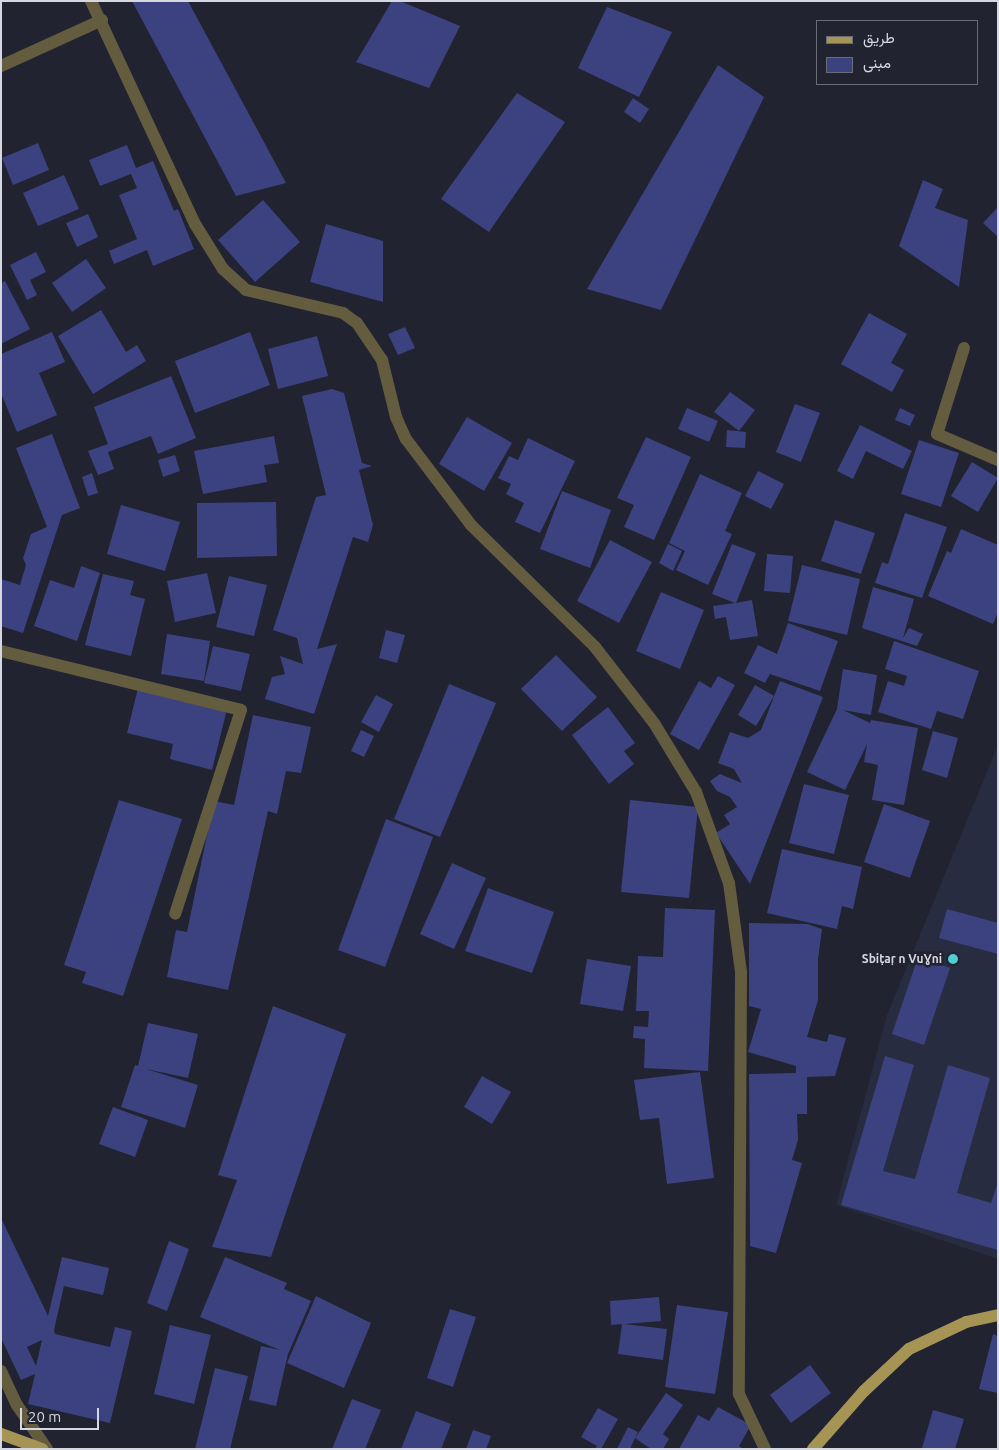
<!DOCTYPE html>
<meta charset="utf-8">
<style>
body{margin:0}
#map{position:relative;width:999px;height:1450px;overflow:hidden;background:#212331;font-family:Ubuntu,Vazirmatn,sans-serif}
div>[style]{position:absolute}
.built>*{inset:0;background:#282c40}
.building>*{inset:0;background:#3b427f}
.street>*{height:12px;margin:-6px;padding:0 6px;transform-origin:6px;border-radius:6px;background:#645c3f}
.primary>*{height:12px;margin:-6px;padding:0 6px;transform-origin:6px;border-radius:6px;background:#a59454}
.dots>*{width:14px;height:14px;translate:-50% -50%;box-sizing:border-box;border:2px solid #212331;border-radius:50%}
span{translate:-50% -50%;white-space:nowrap;text-align:center;line-height:1.15;-webkit-text-stroke:5px #212331;paint-order:stroke}
.poi-label{font-size:12px;color:#d5d7e1;font-weight:700}
.right{translate:-100% -50%;text-align:right}
.frame{position:absolute;inset:0;border:2px solid #d5d7e1;pointer-events:none}
.legend{position:absolute;left:816px;top:20px;width:162px;height:65px;box-sizing:border-box;background:#212331;border:1px solid #696b77;margin:0;padding:6px 9px;list-style:none;font-size:15px;color:#d5d7e1}
.legend li{display:flex;align-items:center;gap:10px;height:25px}
.legend b{width:25px;border:1px solid #696b77}
.scale{position:absolute;left:20px;top:1408px;width:79px;height:22px;box-sizing:border-box;border:2px solid #d5d7e1;border-top:0;padding-left:6px;font-size:15px;line-height:18px;white-space:nowrap;color:#d5d7e1;-webkit-text-stroke:4px #212331;paint-order:stroke}
</style>
<div id="map">
<div class="built">
<div style="clip-path:polygon(998px 745px,998px 1259px,836px 1205px,887px 1015px)"></div>
</div>
<div class="building">
<div style="clip-path:polygon(132px 1px,188px 1px,286px 183px,236px 196px)"></div>
<div style="clip-path:polygon(392px 1px,400px 1px,460px 26px,429px 88px,356px 62px)"></div>
<div style="clip-path:polygon(607px 7px,672px 32px,639px 97px,578px 68px)"></div>
<div style="clip-path:polygon(718px 65px,764px 97px,661px 310px,587px 289px)"></div>
<div style="clip-path:polygon(517px 93px,565px 122px,489px 232px,441px 199px)"></div>
<div style="clip-path:polygon(633px 98px,649px 109px,640px 123px,624px 112px)"></div>
<div style="clip-path:polygon(38px 143px,49px 170px,13px 185px,2px 158px)"></div>
<div style="clip-path:polygon(127px 145px,136px 168px,153px 161px,174px 211px,178px 209px,194px 249px,153px 266px,147px 250px,114px 264px,109px 251px,137px 239px,119px 195px,137px 188px,131px 174px,100px 186px,89px 160px)"></div>
<div style="clip-path:polygon(64px 175px,79px 209px,38px 226px,23px 193px)"></div>
<div style="clip-path:polygon(923px 180px,943px 189px,935px 208px,968px 220px,959px 287px,899px 246px)"></div>
<div style="clip-path:polygon(263px 200px,300px 242px,255px 282px,218px 240px)"></div>
<div style="clip-path:polygon(998px 207px,998px 237px,983px 223px)"></div>
<div style="clip-path:polygon(88px 214px,98px 237px,77px 247px,66px 223px)"></div>
<div style="clip-path:polygon(326px 224px,383px 241px,383px 302px,310px 282px)"></div>
<div style="clip-path:polygon(36px 252px,46px 272px,30px 280px,37px 295px,27px 300px,10px 265px)"></div>
<div style="clip-path:polygon(86px 259px,106px 288px,72px 312px,52px 283px)"></div>
<div style="clip-path:polygon(5px 281px,30px 329px,1px 344px,1px 283px)"></div>
<div style="clip-path:polygon(101px 310px,126px 352px,137px 345px,146px 361px,93px 394px,58px 336px)"></div>
<div style="clip-path:polygon(869px 313px,907px 334px,891px 363px,904px 370px,892px 392px,841px 364px)"></div>
<div style="clip-path:polygon(405px 327px,415px 348px,398px 355px,388px 334px)"></div>
<div style="clip-path:polygon(52px 332px,65px 362px,39px 373px,57px 415px,17px 432px,1px 393px,1px 354px)"></div>
<div style="clip-path:polygon(250px 332px,270px 385px,195px 413px,175px 361px)"></div>
<div style="clip-path:polygon(317px 336px,328px 376px,278px 389px,268px 349px)"></div>
<div style="clip-path:polygon(171px 376px,196px 438px,158px 454px,151px 436px,108px 452px,114px 469px,98px 475px,88px 451px,108px 444px,94px 407px)"></div>
<div style="clip-path:polygon(332px 389px,344px 393px,362px 463px,372px 466px,359px 470px,373px 525px,368px 542px,353px 537px,317px 649px,337px 644px,314px 714px,265px 699px,272px 677px,285px 674px,280px 656px,303px 664px,297px 638px,273px 630px,316px 497px,326px 495px,302px 396px)"></div>
<div style="clip-path:polygon(730px 392px,755px 410px,739px 431px,714px 412px)"></div>
<div style="clip-path:polygon(795px 404px,820px 413px,801px 462px,776px 452px)"></div>
<div style="clip-path:polygon(687px 408px,718px 421px,709px 442px,678px 429px)"></div>
<div style="clip-path:polygon(900px 408px,915px 415px,910px 426px,895px 420px)"></div>
<div style="clip-path:polygon(467px 417px,512px 443px,484px 491px,439px 464px)"></div>
<div style="clip-path:polygon(860px 425px,912px 451px,903px 469px,866px 451px,853px 479px,837px 471px)"></div>
<div style="clip-path:polygon(727px 430px,746px 432px,745px 448px,726px 447px)"></div>
<div style="clip-path:polygon(52px 434px,80px 508px,62px 515px,23px 633px,1px 626px,1px 579px,20px 585px,26px 565px,23px 558px,31px 534px,47px 527px,16px 448px)"></div>
<div style="clip-path:polygon(274px 436px,279px 463px,264px 465px,267px 482px,203px 494px,194px 451px)"></div>
<div style="clip-path:polygon(646px 437px,691px 457px,654px 540px,624px 527px,634px 505px,617px 498px)"></div>
<div style="clip-path:polygon(528px 438px,575px 461px,540px 533px,515px 522px,524px 503px,506px 494px,511px 484px,498px 478px,509px 456px,518px 460px)"></div>
<div style="clip-path:polygon(919px 440px,959px 453px,941px 507px,901px 494px)"></div>
<div style="clip-path:polygon(175px 455px,180px 471px,163px 477px,158px 460px)"></div>
<div style="clip-path:polygon(972px 462px,998px 478px,978px 512px,951px 496px)"></div>
<div style="clip-path:polygon(758px 471px,784px 484px,771px 509px,745px 496px)"></div>
<div style="clip-path:polygon(92px 473px,98px 493px,88px 496px,82px 477px)"></div>
<div style="clip-path:polygon(700px 474px,742px 493px,725px 531px,732px 534px,708px 585px,676px 570px,685px 551px,669px 543px)"></div>
<div style="clip-path:polygon(562px 491px,611px 510px,590px 568px,540px 549px)"></div>
<div style="clip-path:polygon(276px 502px,277px 556px,197px 558px,197px 503px)"></div>
<div style="clip-path:polygon(121px 505px,180px 522px,165px 571px,107px 554px)"></div>
<div style="clip-path:polygon(905px 513px,947px 527px,922px 598px,875px 583px,882px 562px,888px 564px)"></div>
<div style="clip-path:polygon(835px 520px,875px 533px,861px 574px,821px 561px)"></div>
<div style="clip-path:polygon(961px 529px,998px 545px,998px 612px,993px 624px,928px 596px,947px 551px,951px 553px)"></div>
<div style="clip-path:polygon(610px 540px,652px 562px,619px 623px,577px 601px)"></div>
<div style="clip-path:polygon(668px 544px,682px 551px,673px 571px,659px 563px)"></div>
<div style="clip-path:polygon(732px 544px,756px 553px,736px 603px,752px 600px,758px 636px,730px 640px,726px 617px,715px 619px,713px 606px,735px 603px,712px 594px)"></div>
<div style="clip-path:polygon(767px 554px,793px 556px,790px 593px,764px 591px)"></div>
<div style="clip-path:polygon(802px 565px,860px 579px,847px 635px,788px 621px)"></div>
<div style="clip-path:polygon(81px 566px,100px 573px,77px 641px,34px 626px,50px 580px,74px 588px)"></div>
<div style="clip-path:polygon(207px 573px,216px 613px,175px 622px,167px 581px)"></div>
<div style="clip-path:polygon(103px 574px,134px 581px,130px 595px,145px 599px,131px 656px,85px 645px)"></div>
<div style="clip-path:polygon(229px 576px,267px 585px,254px 636px,216px 627px)"></div>
<div style="clip-path:polygon(873px 587px,914px 599px,903px 638px,909px 628px,923px 634px,917px 646px,862px 628px)"></div>
<div style="clip-path:polygon(661px 592px,704px 610px,680px 669px,636px 651px)"></div>
<div style="clip-path:polygon(788px 623px,838px 641px,820px 691px,770px 674px,765px 683px,744px 673px,758px 645px,777px 654px)"></div>
<div style="clip-path:polygon(386px 630px,405px 635px,397px 663px,379px 658px)"></div>
<div style="clip-path:polygon(167px 634px,210px 641px,204px 681px,161px 674px)"></div>
<div style="clip-path:polygon(894px 641px,979px 671px,963px 719px,937px 711px,931px 729px,878px 712px,888px 681px,904px 686px,907px 676px,885px 669px)"></div>
<div style="clip-path:polygon(213px 646px,250px 654px,241px 691px,204px 683px)"></div>
<div style="clip-path:polygon(556px 655px,597px 697px,562px 731px,521px 689px)"></div>
<div style="clip-path:polygon(843px 669px,877px 675px,871px 715px,843px 710px,870px 723px,871px 720px,918px 728px,904px 805px,872px 800px,878px 765px,864px 762px,867px 744px,845px 790px,807px 772px,837px 709px)"></div>
<div style="clip-path:polygon(718px 676px,735px 685px,699px 750px,670px 734px,699px 681px,711px 688px)"></div>
<div style="clip-path:polygon(780px 681px,823px 697px,750px 884px,716px 833px,730px 824px,724px 815px,737px 807px,730px 797px,717px 791px,710px 781px,720px 774px,742px 783px,734px 769px,718px 763px,730px 732px,748px 738px,761px 730px)"></div>
<div style="clip-path:polygon(449px 684px,496px 703px,440px 837px,394px 819px)"></div>
<div style="clip-path:polygon(755px 685px,774px 696px,756px 726px,738px 715px)"></div>
<div style="clip-path:polygon(138px 688px,227px 709px,212px 770px,170px 759px,173px 744px,127px 733px)"></div>
<div style="clip-path:polygon(376px 695px,393px 704px,379px 732px,361px 722px)"></div>
<div style="clip-path:polygon(608px 707px,635px 743px,624px 751px,634px 764px,609px 784px,572px 735px)"></div>
<div style="clip-path:polygon(253px 715px,311px 727px,301px 773px,286px 771px,277px 814px,268px 811px,228px 990px,167px 977px,176px 930px,187px 932px,214px 801px,234px 805px)"></div>
<div style="clip-path:polygon(361px 730px,374px 736px,364px 757px,351px 751px)"></div>
<div style="clip-path:polygon(933px 731px,958px 738px,947px 778px,922px 770px)"></div>
<div style="clip-path:polygon(804px 784px,849px 795px,834px 854px,789px 843px)"></div>
<div style="clip-path:polygon(119px 800px,182px 819px,123px 996px,82px 983px,86px 972px,64px 965px)"></div>
<div style="clip-path:polygon(630px 800px,698px 807px,689px 898px,621px 892px)"></div>
<div style="clip-path:polygon(884px 804px,930px 821px,910px 878px,864px 862px)"></div>
<div style="clip-path:polygon(386px 819px,433px 837px,385px 967px,338px 950px)"></div>
<div style="clip-path:polygon(782px 849px,862px 867px,853px 909px,842px 906px,837px 929px,767px 913px)"></div>
<div style="clip-path:polygon(452px 863px,486px 878px,454px 949px,420px 934px)"></div>
<div style="clip-path:polygon(488px 888px,554px 912px,532px 973px,465px 951px)"></div>
<div style="clip-path:polygon(665px 908px,715px 910px,708px 1071px,644px 1068px,645px 1039px,633px 1038px,634px 1026px,648px 1027px,649px 1011px,636px 1011px,638px 956px,663px 957px)"></div>
<div style="clip-path:polygon(947px 909px,998px 923px,998px 954px,939px 938px)"></div>
<div style="clip-path:polygon(749px 923px,807px 924px,822px 929px,818px 959px,818px 1000px,807px 1037px,827px 1042px,829px 1034px,846px 1038px,835px 1076px,807px 1077px,807px 1114px,797px 1114px,798px 1140px,792px 1160px,802px 1163px,776px 1253px,750px 1246px,749px 1074px,796px 1073px,796px 1066px,748px 1052px,761px 1009px,749px 1006px)"></div>
<div style="clip-path:polygon(918px 957px,950px 968px,924px 1045px,892px 1034px)"></div>
<div style="clip-path:polygon(587px 959px,631px 966px,623px 1011px,580px 1004px)"></div>
<div style="clip-path:polygon(273px 1006px,346px 1034px,271px 1257px,212px 1247px,237px 1180px,218px 1175px)"></div>
<div style="clip-path:polygon(148px 1023px,198px 1034px,188px 1078px,146px 1069px,198px 1085px,185px 1128px,121px 1107px,135px 1065px,138px 1066px)"></div>
<div style="clip-path:polygon(885px 1056px,914px 1065px,883px 1171px,915px 1179px,948px 1065px,990px 1078px,957px 1193px,991px 1203px,998px 1182px,998px 1250px,841px 1205px)"></div>
<div style="clip-path:polygon(700px 1072px,714px 1178px,667px 1184px,659px 1118px,640px 1120px,634px 1080px)"></div>
<div style="clip-path:polygon(482px 1076px,511px 1092px,492px 1124px,464px 1107px)"></div>
<div style="clip-path:polygon(113px 1107px,148px 1120px,135px 1157px,99px 1144px)"></div>
<div style="clip-path:polygon(evenodd,1px 1218px,48px 1316px,62px 1257px,109px 1268px,103px 1295px,64px 1286px,54px 1330px,55px 1334px,110px 1347px,115px 1327px,132px 1331px,110px 1423px,28px 1404px,35px 1374px,21px 1380px,1px 1338px,1px 1218px,42px 1340px,36px 1366px,27px 1347px,42px 1340px)"></div>
<div style="clip-path:polygon(169px 1241px,189px 1249px,167px 1311px,147px 1303px)"></div>
<div style="clip-path:polygon(225px 1257px,287px 1283px,284px 1289px,311px 1301px,288px 1354px,276px 1406px,249px 1400px,261px 1346px,280px 1350px,200px 1317px)"></div>
<div style="clip-path:polygon(316px 1296px,371px 1323px,344px 1388px,287px 1363px)"></div>
<div style="clip-path:polygon(659px 1297px,661px 1321px,624px 1324px,667px 1329px,663px 1360px,618px 1354px,622px 1324px,611px 1325px,610px 1301px)"></div>
<div style="clip-path:polygon(677px 1305px,728px 1312px,715px 1394px,665px 1387px)"></div>
<div style="clip-path:polygon(450px 1309px,476px 1317px,453px 1387px,427px 1378px)"></div>
<div style="clip-path:polygon(170px 1325px,211px 1335px,194px 1404px,154px 1394px)"></div>
<div style="clip-path:polygon(993px 1334px,998px 1336px,998px 1393px,979px 1389px)"></div>
<div style="clip-path:polygon(810px 1365px,831px 1393px,791px 1423px,770px 1395px)"></div>
<div style="clip-path:polygon(215px 1368px,248px 1376px,230px 1449px,195px 1449px)"></div>
<div style="clip-path:polygon(666px 1393px,683px 1405px,663px 1434px,669px 1439px,663px 1449px,651px 1449px,635px 1438px)"></div>
<div style="clip-path:polygon(352px 1399px,381px 1410px,365px 1449px,332px 1449px)"></div>
<div style="clip-path:polygon(718px 1407px,751px 1425px,739px 1446px,743px 1449px,679px 1449px,698px 1415px,709px 1421px)"></div>
<div style="clip-path:polygon(598px 1408px,618px 1419px,601px 1449px,595px 1449px,597px 1446px,581px 1437px)"></div>
<div style="clip-path:polygon(933px 1410px,964px 1419px,955px 1449px,922px 1448px)"></div>
<div style="clip-path:polygon(416px 1411px,451px 1424px,441px 1449px,401px 1449px)"></div>
<div style="clip-path:polygon(628px 1427px,638px 1432px,634px 1440px,630px 1449px,617px 1449px)"></div>
<div style="clip-path:polygon(473px 1430px,491px 1436px,486px 1449px,466px 1449px)"></div>
</div>
<div class="street">
<div style="left:91px;top:1px;width:246px;rotate:65deg"></div>
<div style="left:195px;top:224px;width:53px;rotate:58.1deg"></div>
<div style="left:223px;top:269px;width:31px;rotate:42deg"></div>
<div style="left:246px;top:290px;width:100px;rotate:13.3deg"></div>
<div style="left:343px;top:313px;width:17px;rotate:36deg"></div>
<div style="left:357px;top:323px;width:45px;rotate:56deg"></div>
<div style="left:382px;top:360px;width:59px;rotate:76.2deg"></div>
<div style="left:396px;top:417px;width:24px;rotate:66deg"></div>
<div style="left:406px;top:439px;width:108px;rotate:52.9deg"></div>
<div style="left:471px;top:525px;width:174px;rotate:44.5deg"></div>
<div style="left:595px;top:647px;width:96px;rotate:52.2deg"></div>
<div style="left:654px;top:723px;width:81px;rotate:58.7deg"></div>
<div style="left:696px;top:792px;width:97px;rotate:70.1deg"></div>
<div style="left:729px;top:883px;width:90px;rotate:82.3deg"></div>
<div style="left:741px;top:972px;width:422px;rotate:90.3deg"></div>
<div style="left:739px;top:1394px;width:61px;rotate:64.7deg"></div>
<div style="left:1px;top:66px;width:111px;rotate:-24.5deg"></div>
<div style="left:964px;top:348px;width:90px;rotate:107.4deg"></div>
<div style="left:937px;top:434px;width:66px;rotate:23.1deg"></div>
<div style="left:1px;top:651px;width:247px;rotate:13.8deg"></div>
<div style="left:241px;top:710px;width:214px;rotate:107.9deg"></div>
<div style="left:1px;top:1371px;width:38px;rotate:65deg"></div>
<div style="left:17px;top:1405px;width:53px;rotate:55.7deg"></div>
</div>
<div class="primary">
<div style="left:1px;top:1434px;width:44px;rotate:20.1deg"></div>
<div style="left:813px;top:1449px;width:77px;rotate:-48.7deg"></div>
<div style="left:864px;top:1391px;width:62px;rotate:-43deg"></div>
<div style="left:909px;top:1349px;width:63px;rotate:-25.3deg"></div>
<div style="left:966px;top:1322px;width:33px;rotate:-12deg"></div>
</div>
<div class="dots">
<div style="left:953px;top:959px;background:#51ccd4"></div>
</div>
<div class="poi-label">
<span class="right" style="left:942px;top:959px">Sbiṭaṛ n Vuɣni</span>
</div>
<div class="frame"></div>
<ul class="legend">
<li><b style="height:6px;background:#a59454"></b>طريق</li>
<li><b style="height:14px;background:#3b427f"></b>مبنى</li>
</ul>
<div class="scale">20 m</div>
</div>
